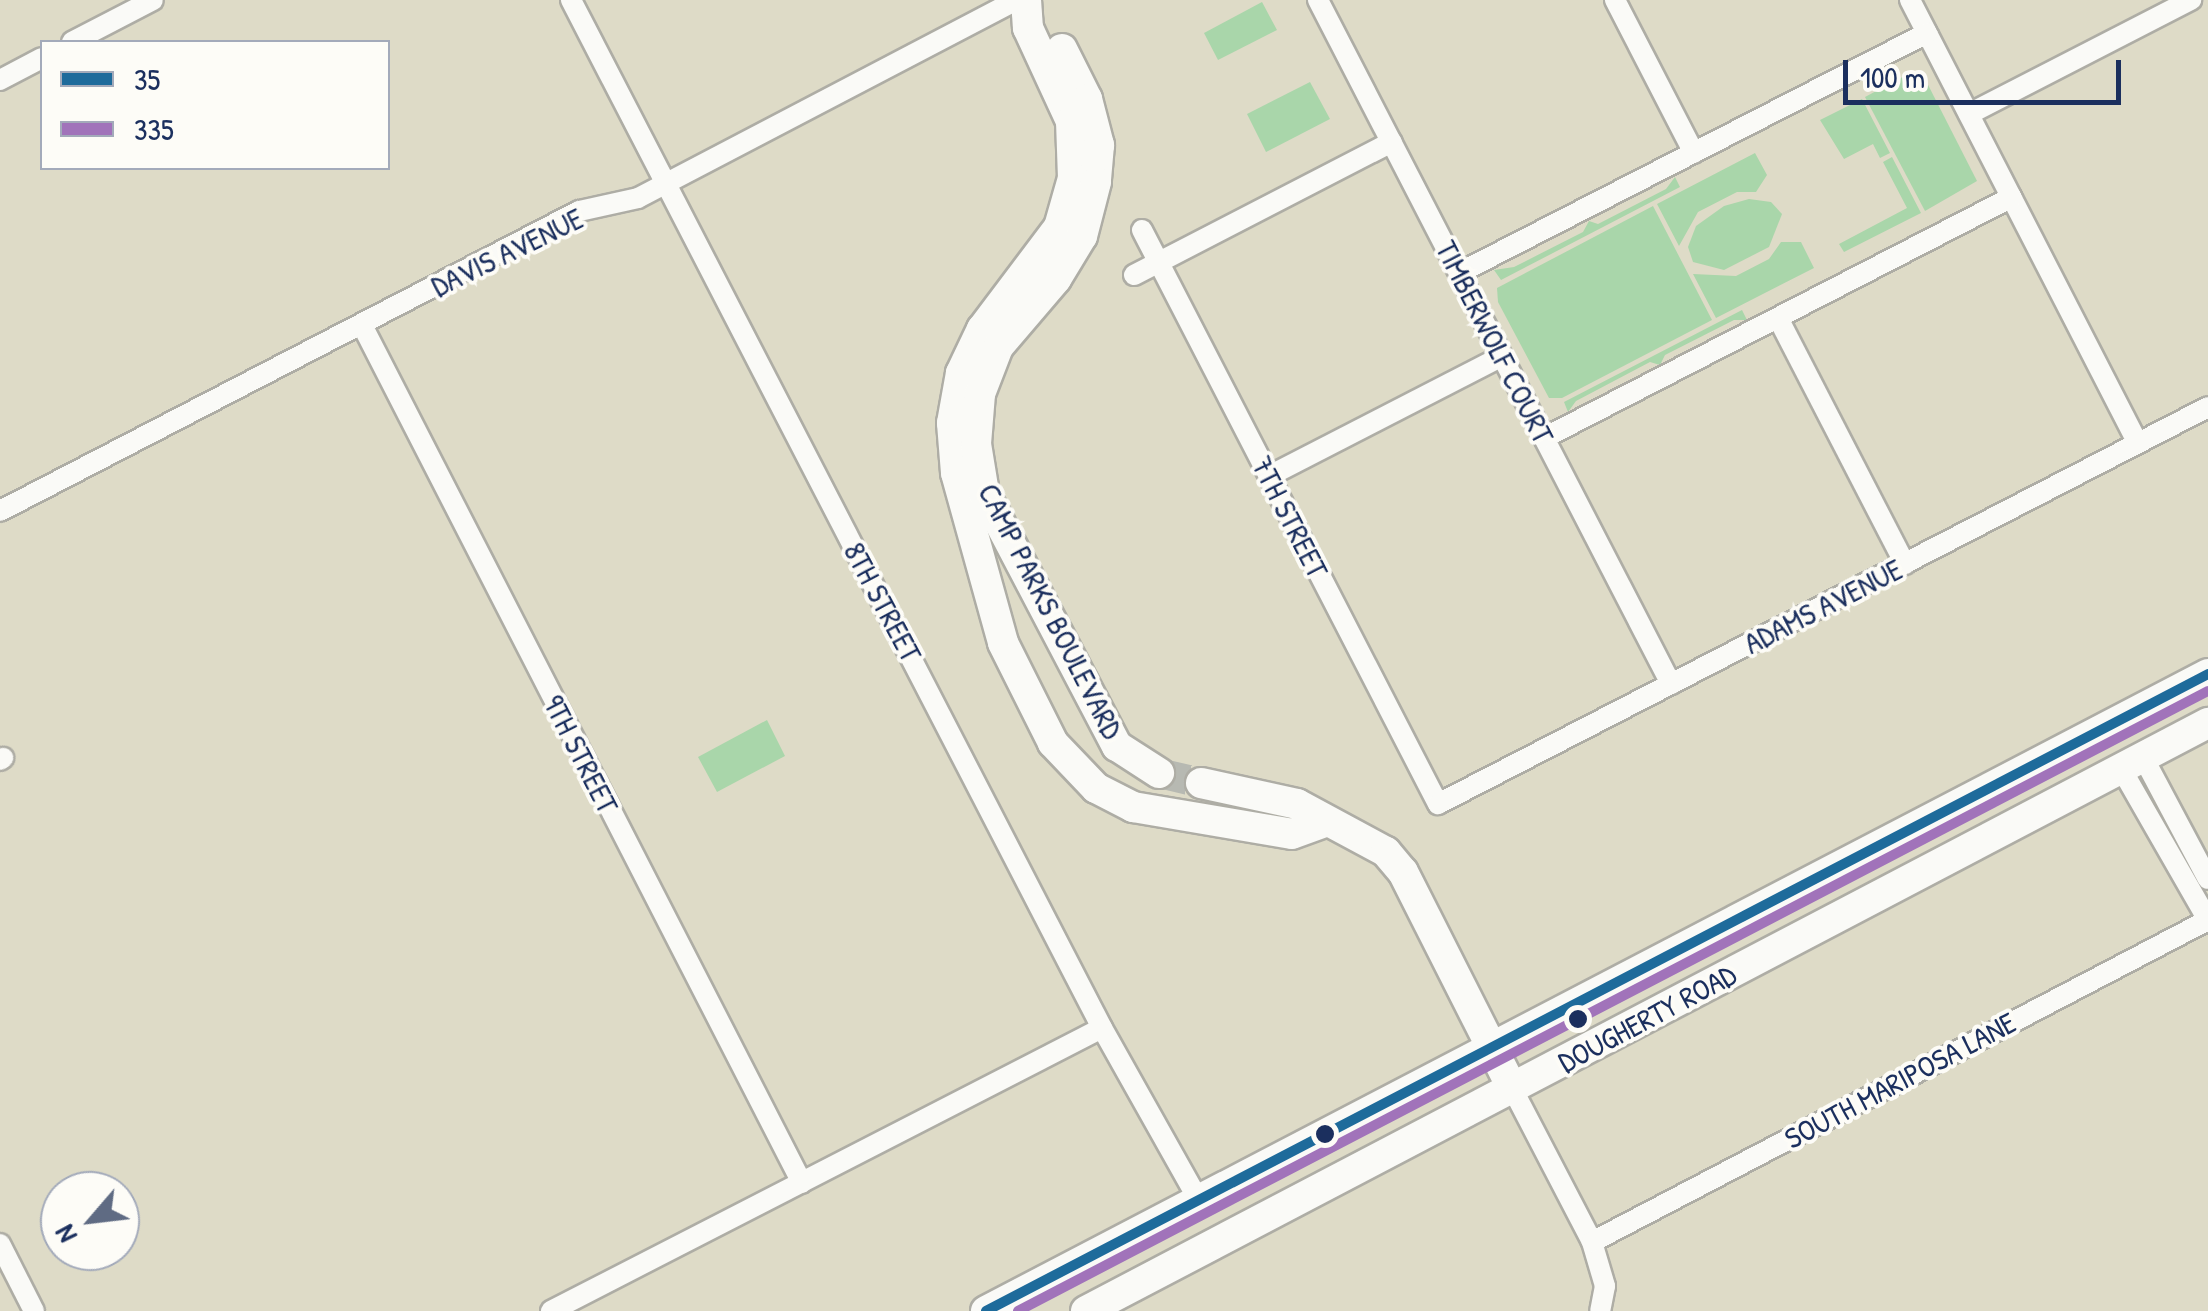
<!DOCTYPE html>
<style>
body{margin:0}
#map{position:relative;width:2208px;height:1311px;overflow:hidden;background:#dedbc7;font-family:"Patrick Hand",sans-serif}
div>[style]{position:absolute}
.green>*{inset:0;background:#a9d6aa}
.secondary-tunnel>*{height:30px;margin-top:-15px;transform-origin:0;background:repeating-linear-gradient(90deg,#b7b9b2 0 30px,transparent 0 45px)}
.roads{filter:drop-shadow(2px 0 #aeada5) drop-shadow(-2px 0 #aeada5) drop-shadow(0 2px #aeada5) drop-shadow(0 -2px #aeada5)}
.street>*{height:20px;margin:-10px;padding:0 10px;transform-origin:10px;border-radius:10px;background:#fafaf7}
.secondary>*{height:30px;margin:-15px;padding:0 15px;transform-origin:15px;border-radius:15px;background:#fafaf7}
.bus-1>*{height:10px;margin:-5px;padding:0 5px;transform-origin:5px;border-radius:5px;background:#1e6b9b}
.bus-2>*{height:10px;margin:-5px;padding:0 5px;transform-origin:5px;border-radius:5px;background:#a173ba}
.dots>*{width:28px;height:28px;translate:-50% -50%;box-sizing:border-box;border:5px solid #fdfcf7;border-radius:50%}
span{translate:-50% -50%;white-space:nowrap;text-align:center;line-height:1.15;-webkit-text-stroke:8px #fdfcf7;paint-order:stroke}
.street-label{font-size:30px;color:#1b2f5e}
.legend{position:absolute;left:40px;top:40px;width:350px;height:130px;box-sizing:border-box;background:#fdfcf7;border:2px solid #a3aaba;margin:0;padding:12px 18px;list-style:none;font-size:30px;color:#1b2f5e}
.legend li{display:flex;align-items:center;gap:20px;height:50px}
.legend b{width:50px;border:2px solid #a3aaba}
.north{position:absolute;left:40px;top:1171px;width:100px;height:100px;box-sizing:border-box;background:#fdfcf7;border:2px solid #a3aaba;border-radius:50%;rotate:242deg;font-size:28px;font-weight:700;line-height:40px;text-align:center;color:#1b2f5e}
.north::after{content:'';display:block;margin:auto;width:35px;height:45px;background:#5f6b83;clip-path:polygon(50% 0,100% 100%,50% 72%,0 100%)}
.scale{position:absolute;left:1843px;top:60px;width:278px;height:45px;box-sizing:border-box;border:5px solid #1b2f5e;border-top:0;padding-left:12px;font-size:30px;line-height:35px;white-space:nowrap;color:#1b2f5e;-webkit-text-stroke:8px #fdfcf7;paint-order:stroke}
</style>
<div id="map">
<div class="green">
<div style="clip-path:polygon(1262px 2px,1277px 30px,1218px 60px,1204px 33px)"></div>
<div style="clip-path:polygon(1912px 72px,1922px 73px,1977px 181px,1925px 211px,1865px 97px)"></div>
<div style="clip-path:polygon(1310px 82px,1330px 119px,1266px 152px,1247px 114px)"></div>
<div style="clip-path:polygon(1862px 99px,1890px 153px,1880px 158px,1873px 144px,1844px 159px,1820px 120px)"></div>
<div style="clip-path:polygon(1755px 153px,1767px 175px,1756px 192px,1737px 192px,1698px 212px,1679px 246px,1657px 204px)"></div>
<div style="clip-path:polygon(1892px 157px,1921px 213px,1844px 252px,1839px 244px,1907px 208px,1883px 162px)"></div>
<div style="clip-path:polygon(1675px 177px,1680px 187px,1501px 280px,1494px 270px,1514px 267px,1583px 232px,1589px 221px,1598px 224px,1666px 189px)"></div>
<div style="clip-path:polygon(1749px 199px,1771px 202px,1782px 214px,1769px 247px,1724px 270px,1693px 262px,1688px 247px,1696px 226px,1724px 206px)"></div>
<div style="clip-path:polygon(1653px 206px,1712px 320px,1562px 398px,1549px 398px,1498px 302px,1497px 288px)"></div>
<div style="clip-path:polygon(1781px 242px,1801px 242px,1814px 268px,1716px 318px,1693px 274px,1736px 276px,1769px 259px)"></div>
<div style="clip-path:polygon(1742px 310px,1747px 320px,1734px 320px,1665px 355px,1660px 365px,1650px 362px,1576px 401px,1568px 412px,1564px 402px)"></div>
<div style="clip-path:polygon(767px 720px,785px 756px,717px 792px,698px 757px)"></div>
</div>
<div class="secondary-tunnel">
<div style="left:1159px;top:773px;width:43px;rotate:13.4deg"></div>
</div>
<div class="roads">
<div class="street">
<div style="left:571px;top:0;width:1157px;rotate:62.68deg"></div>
<div style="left:1102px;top:1028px;width:198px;rotate:60.7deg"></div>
<div style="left:1318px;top:0;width:770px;rotate:62.7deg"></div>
<div style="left:1615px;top:0;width:172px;rotate:62.7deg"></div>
<div style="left:1910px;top:0;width:498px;rotate:62.8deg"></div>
<div style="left:72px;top:42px;width:91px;rotate:-27.4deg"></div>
<div style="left:0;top:80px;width:47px;rotate:-27.6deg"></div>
<div style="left:1969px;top:114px;width:250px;rotate:-27.2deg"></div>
<div style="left:1142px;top:230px;width:646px;rotate:62.72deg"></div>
<div style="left:1438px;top:804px;width:866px;rotate:-27.27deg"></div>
<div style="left:1459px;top:273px;width:526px;rotate:-27.15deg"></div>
<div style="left:1134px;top:275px;width:290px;rotate:-27.3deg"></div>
<div style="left:1778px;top:318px;width:277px;rotate:62.7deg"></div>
<div style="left:362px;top:325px;width:964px;rotate:62.85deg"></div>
<div style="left:1544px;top:438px;width:526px;rotate:-27.25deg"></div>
<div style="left:1269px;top:476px;width:262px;rotate:-27.2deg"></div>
<div style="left:0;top:511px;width:652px;rotate:-27.39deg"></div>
<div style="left:579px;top:211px;width:60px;rotate:-12.4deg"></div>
<div style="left:638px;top:198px;width:428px;rotate:-27.6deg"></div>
<div style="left:2143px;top:757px;width:138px;rotate:62deg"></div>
<div style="left:0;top:760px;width:4px;rotate:-34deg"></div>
<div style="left:2122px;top:770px;width:173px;rotate:60.2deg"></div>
<div style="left:1512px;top:1088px;width:174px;rotate:62.5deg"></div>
<div style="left:1592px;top:1242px;width:46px;rotate:73.5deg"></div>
<div style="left:1605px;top:1286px;width:25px;rotate:101deg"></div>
<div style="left:1592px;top:1242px;width:695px;rotate:-27.6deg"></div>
<div style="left:0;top:1244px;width:75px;rotate:63.1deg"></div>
<div style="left:551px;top:1311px;width:619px;rotate:-27.19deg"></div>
</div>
<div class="secondary">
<div style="left:1026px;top:0;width:28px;rotate:86deg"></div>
<div style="left:1028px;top:28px;width:102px;rotate:65.2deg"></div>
<div style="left:1071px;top:121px;width:57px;rotate:88deg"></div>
<div style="left:1073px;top:178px;width:51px;rotate:105.9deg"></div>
<div style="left:1059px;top:227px;width:128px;rotate:127deg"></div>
<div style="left:982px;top:329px;width:49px;rotate:115.5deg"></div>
<div style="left:961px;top:373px;width:51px;rotate:100.2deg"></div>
<div style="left:952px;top:423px;width:50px;rotate:85.4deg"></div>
<div style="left:956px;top:473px;width:176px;rotate:74.5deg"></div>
<div style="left:1003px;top:643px;width:112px;rotate:63.4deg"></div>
<div style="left:1053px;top:743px;width:62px;rotate:46.3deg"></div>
<div style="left:1096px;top:788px;width:42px;rotate:27.2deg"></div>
<div style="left:1133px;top:807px;width:161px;rotate:9.6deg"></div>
<div style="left:1292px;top:834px;width:33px;rotate:-20deg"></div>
<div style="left:1062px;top:49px;width:56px;rotate:63.4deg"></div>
<div style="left:1087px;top:99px;width:48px;rotate:75.4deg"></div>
<div style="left:1099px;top:145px;width:37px;rotate:95deg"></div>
<div style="left:1096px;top:182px;width:56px;rotate:104.5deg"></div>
<div style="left:1082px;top:236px;width:50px;rotate:121.2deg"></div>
<div style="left:1056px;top:279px;width:89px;rotate:130.5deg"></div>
<div style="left:998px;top:347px;width:50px;rotate:111deg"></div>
<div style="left:980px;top:394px;width:50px;rotate:94.6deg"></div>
<div style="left:976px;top:444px;width:50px;rotate:80.7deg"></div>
<div style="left:984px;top:493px;width:286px;rotate:62.3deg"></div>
<div style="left:1117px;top:746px;width:50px;rotate:32.7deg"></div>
<div style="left:1201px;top:783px;width:98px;rotate:12.3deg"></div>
<div style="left:1297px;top:804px;width:101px;rotate:28.3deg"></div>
<div style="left:1386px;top:852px;width:26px;rotate:50deg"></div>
<div style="left:1403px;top:872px;width:242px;rotate:63.2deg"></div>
<div style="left:986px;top:1311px;width:1378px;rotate:-27.53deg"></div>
<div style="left:1086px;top:1311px;width:1267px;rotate:-27.66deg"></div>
</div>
</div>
<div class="bus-1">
<div style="left:986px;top:1311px;width:1378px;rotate:-27.53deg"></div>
</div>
<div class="bus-2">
<div style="left:1018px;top:1311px;width:1342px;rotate:-27.52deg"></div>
</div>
<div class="dots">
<div style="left:1578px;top:1019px;background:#1b2f5e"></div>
<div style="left:1325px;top:1134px;background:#1b2f5e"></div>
</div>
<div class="street-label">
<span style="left:507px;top:252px;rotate:-26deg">DAVIS AVENUE</span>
<span style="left:1495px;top:342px;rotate:63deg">TIMBERWOLF COURT</span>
<span style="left:1290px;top:517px;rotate:63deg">7TH STREET</span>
<span style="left:883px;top:602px;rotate:62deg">8TH STREET</span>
<span style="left:1823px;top:606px;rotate:-27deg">ADAMS AVENUE</span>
<span style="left:1051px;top:611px;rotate:63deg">CAMP PARKS BOULEVARD</span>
<span style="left:581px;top:754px;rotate:63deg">9TH STREET</span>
<span style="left:1647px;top:1018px;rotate:-28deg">DOUGHERTY ROAD</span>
<span style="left:1900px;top:1080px;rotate:-28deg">SOUTH MARIPOSA LANE</span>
</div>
<ul class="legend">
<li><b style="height:12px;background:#1e6b9b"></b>35</li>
<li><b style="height:12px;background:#a173ba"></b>335</li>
</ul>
<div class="north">N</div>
<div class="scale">100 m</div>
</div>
